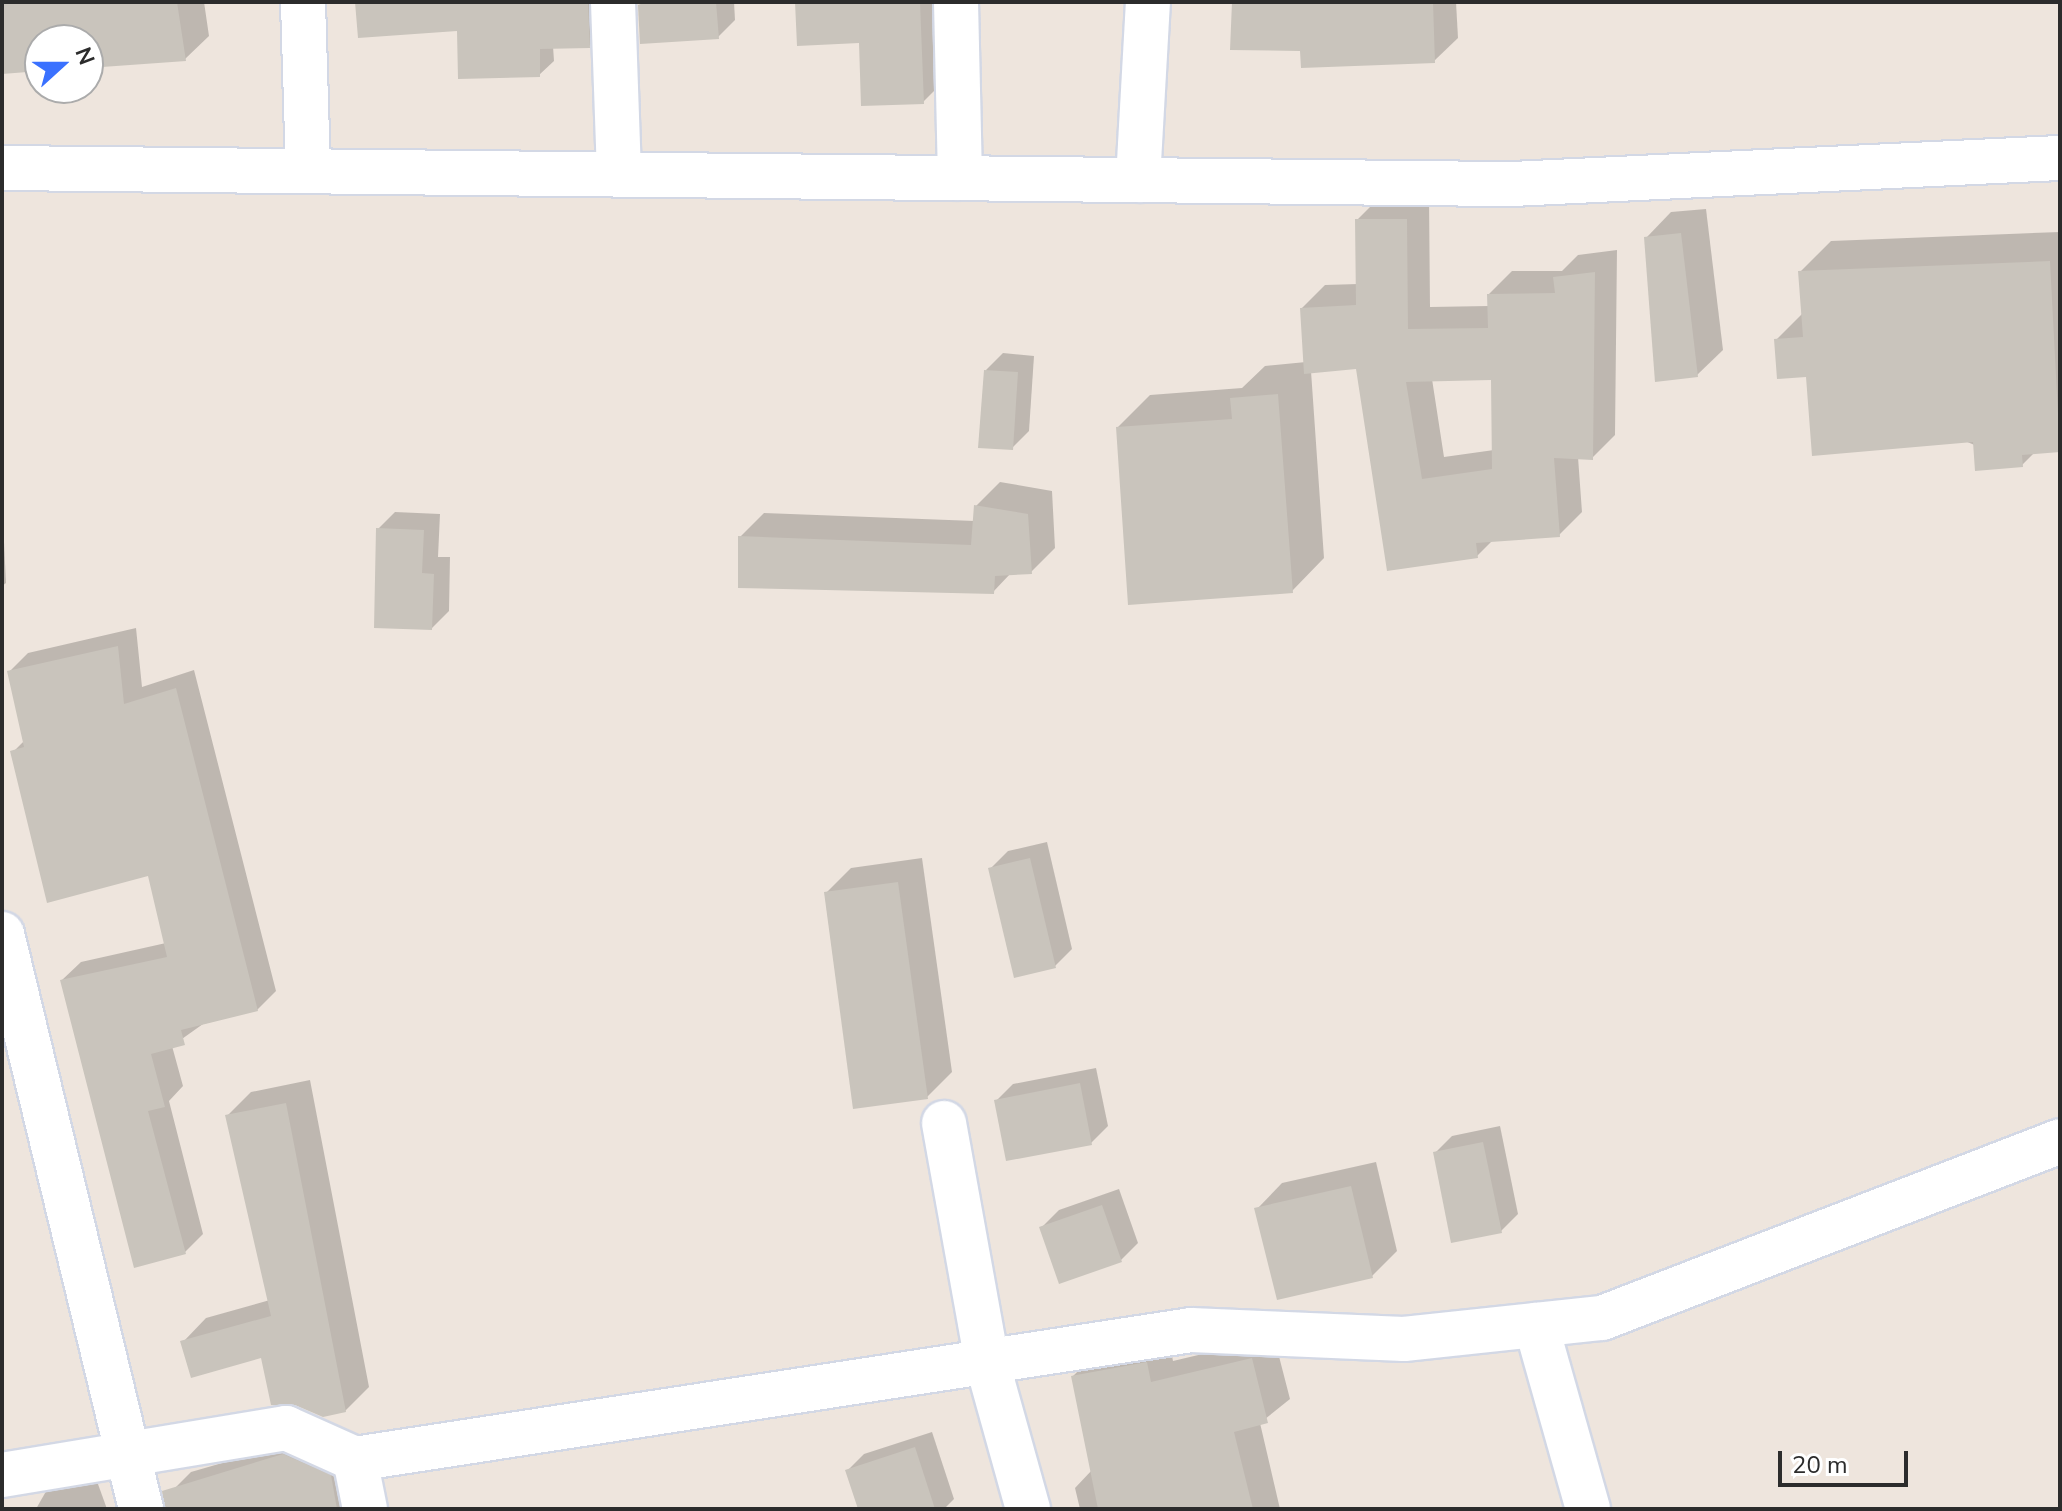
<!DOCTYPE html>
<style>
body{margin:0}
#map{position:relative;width:2062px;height:1511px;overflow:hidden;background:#eee5dd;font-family:"Nunito Sans",sans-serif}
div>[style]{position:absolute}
.shadow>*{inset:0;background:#0003}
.building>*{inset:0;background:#c9c4bc}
.roads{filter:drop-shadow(2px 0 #d3d8e5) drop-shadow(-2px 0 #d3d8e5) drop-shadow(0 2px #d3d8e5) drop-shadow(0 -2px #d3d8e5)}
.street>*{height:44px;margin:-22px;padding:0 22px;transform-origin:22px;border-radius:22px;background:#fff}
.secondary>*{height:44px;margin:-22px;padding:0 22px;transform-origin:22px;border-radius:22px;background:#fff}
span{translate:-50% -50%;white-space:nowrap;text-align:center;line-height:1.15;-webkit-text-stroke:6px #fff;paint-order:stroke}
.frame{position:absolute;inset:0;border:4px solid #2c2c2c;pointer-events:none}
.north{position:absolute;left:24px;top:24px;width:80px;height:80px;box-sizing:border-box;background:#fff;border:2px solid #ababab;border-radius:50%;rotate:69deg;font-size:22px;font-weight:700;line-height:32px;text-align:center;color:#2c2c2c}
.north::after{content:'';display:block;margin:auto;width:28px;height:36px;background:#3a71ff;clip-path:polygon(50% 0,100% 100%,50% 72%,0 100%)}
.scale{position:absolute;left:1778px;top:1451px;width:130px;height:36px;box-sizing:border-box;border:4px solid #2c2c2c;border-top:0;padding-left:10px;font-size:24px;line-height:28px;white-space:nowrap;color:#2c2c2c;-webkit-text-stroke:6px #fff;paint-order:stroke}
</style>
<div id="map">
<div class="shadow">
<div style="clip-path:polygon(2px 2px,204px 2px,209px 36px,185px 59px,88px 66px,88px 40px,40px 40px,40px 69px,2px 72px)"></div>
<div style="clip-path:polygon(357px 2px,602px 2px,603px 32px,589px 46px,553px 46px,554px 61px,539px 75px,459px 29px,360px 36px)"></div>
<div style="clip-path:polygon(646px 2px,734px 2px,735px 20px,718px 37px)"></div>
<div style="clip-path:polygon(797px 2px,945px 2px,948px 77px,923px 102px,861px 41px)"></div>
<div style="clip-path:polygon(1234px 2px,1456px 2px,1458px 38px,1434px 61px,1302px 49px)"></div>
<div style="clip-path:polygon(evenodd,1380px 197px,1429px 197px,1430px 307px,1489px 306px,1489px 294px,1512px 271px,1562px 271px,1578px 255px,1617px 250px,1615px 435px,1592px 458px,1578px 457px,1582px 512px,1559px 535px,1493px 540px,1477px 556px,1388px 569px,1358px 367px,1311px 371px,1324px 558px,1292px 591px,1118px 427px,1150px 395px,1242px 388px,1265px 366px,1306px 362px,1302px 308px,1325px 285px,1358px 284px,1357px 220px,1380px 197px,1493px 378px,1494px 450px,1444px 457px,1432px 379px,1493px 378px)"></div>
<div style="clip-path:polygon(1706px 209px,1723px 350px,1697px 375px,1646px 238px,1671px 212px)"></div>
<div style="clip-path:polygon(2060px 232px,2060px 450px,2035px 452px,2022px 465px,1808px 375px,1776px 340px,1803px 313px,1800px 272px,1831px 241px)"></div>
<div style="clip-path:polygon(1003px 353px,1034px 356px,1029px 431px,1012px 448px,986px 370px)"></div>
<div style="clip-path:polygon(1000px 482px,1052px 491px,1055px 548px,1031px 572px,1011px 573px,993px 592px,740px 537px,764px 513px,975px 521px,976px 506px)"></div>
<div style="clip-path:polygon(2px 500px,6px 583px,2px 586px)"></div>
<div style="clip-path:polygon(395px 512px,440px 514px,438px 557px,450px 557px,449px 611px,432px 628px,378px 529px)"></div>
<div style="clip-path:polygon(136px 628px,142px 687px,194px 670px,276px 991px,257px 1010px,203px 1024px,172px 1046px,183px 1086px,169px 1101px,203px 1234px,185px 1252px,62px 980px,81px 962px,166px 943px,149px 874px,13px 752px,25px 740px,9px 672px,28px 653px)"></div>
<div style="clip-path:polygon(1047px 842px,1072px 949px,1055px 966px,991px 868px,1008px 851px)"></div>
<div style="clip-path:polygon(922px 858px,952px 1072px,927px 1097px,826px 893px,851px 868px)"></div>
<div style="clip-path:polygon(1096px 1068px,1108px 1126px,1091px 1143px,996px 1101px,1013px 1084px)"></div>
<div style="clip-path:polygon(310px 1080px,369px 1387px,345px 1411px,263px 1355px,183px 1342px,206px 1318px,270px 1300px,227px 1116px,251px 1092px)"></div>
<div style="clip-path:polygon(1500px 1126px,1518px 1214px,1501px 1231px,1435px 1153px,1452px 1136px)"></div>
<div style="clip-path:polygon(1376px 1162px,1397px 1251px,1372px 1276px,1257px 1209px,1282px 1183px)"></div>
<div style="clip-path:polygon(1119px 1189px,1138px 1243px,1121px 1260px,1042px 1227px,1059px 1210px)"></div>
<div style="clip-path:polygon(1274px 1337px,1290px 1399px,1260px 1423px,1280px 1509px,1080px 1509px,1075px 1488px,1092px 1470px,1073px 1376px,1096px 1354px,1169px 1341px,1173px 1361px)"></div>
<div style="clip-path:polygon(932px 1432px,954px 1499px,944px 1509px,860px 1509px,847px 1471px,864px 1454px)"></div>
<div style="clip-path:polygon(299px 1441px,347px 1459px,357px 1509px,179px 1509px,174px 1489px,191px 1472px)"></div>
<div style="clip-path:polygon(94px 1473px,107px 1509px,36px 1509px,49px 1486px)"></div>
</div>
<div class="building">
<div style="clip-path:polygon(2px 2px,177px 2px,186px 61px,88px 68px,88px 40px,40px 40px,40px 71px,2px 74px)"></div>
<div style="clip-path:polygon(355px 2px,588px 4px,590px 48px,540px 49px,540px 77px,458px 79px,457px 31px,358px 38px)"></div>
<div style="clip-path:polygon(646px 2px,716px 2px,719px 39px,640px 44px,638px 5px)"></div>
<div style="clip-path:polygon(795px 2px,920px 2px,924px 104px,861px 106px,859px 43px,797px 46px)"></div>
<div style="clip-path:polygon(1232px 2px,1433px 2px,1435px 63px,1301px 68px,1300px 51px,1230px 50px)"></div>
<div style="clip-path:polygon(evenodd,1355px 219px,1407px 219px,1408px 329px,1488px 328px,1487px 294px,1555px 293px,1553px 277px,1595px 272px,1593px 460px,1554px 458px,1560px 537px,1476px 543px,1478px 558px,1387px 571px,1356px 369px,1304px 374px,1300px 308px,1356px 305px,1355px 219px,1491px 380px,1492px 469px,1422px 479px,1406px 382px,1491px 380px)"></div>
<div style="clip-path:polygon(1681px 233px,1698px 377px,1655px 382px,1644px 237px)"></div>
<div style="clip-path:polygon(2050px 261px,2060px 452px,2022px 455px,2023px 467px,1975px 471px,1973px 442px,1812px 456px,1806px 377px,1777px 379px,1774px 339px,1803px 337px,1798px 271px)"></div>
<div style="clip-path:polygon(984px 370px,1018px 372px,1013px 450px,978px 448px)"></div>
<div style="clip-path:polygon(1278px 394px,1293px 593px,1128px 605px,1116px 427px,1232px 419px,1230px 398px)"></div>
<div style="clip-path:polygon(974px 505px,1028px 514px,1032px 574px,995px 576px,994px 594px,738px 588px,738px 536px,971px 545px)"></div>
<div style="clip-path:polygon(376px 528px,424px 530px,422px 573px,434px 574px,432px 630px,374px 628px)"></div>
<div style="clip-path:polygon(118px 646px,124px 704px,176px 688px,258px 1011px,181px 1030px,185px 1045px,151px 1054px,165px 1107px,148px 1111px,186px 1254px,134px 1268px,60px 980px,167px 957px,148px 876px,47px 903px,10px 751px,24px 747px,7px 671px)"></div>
<div style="clip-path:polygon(1030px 858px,1056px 968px,1014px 978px,988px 868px)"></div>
<div style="clip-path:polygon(898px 882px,928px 1099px,853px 1109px,824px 892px)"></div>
<div style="clip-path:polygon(1080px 1083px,1092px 1145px,1006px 1161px,994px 1100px)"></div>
<div style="clip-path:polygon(286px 1103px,346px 1412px,323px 1417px,295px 1405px,271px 1405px,261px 1358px,191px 1378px,180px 1341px,271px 1316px,225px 1115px)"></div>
<div style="clip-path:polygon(1483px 1142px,1502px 1233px,1451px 1243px,1433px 1152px)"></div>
<div style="clip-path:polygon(1351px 1186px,1373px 1278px,1277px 1300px,1254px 1208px)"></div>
<div style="clip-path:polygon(1102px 1205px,1122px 1262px,1059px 1284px,1039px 1227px)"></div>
<div style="clip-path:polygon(1252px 1358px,1268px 1423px,1234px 1432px,1253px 1509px,1098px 1509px,1071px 1376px,1147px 1362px,1151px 1382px)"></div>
<div style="clip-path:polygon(915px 1447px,935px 1509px,858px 1509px,845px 1470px)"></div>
<div style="clip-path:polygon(283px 1454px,331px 1475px,337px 1509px,165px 1509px,162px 1491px)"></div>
</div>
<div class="roads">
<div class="street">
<div style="left:303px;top:2px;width:169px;rotate:88.3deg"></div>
<div style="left:613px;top:2px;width:172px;rotate:88deg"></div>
<div style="left:956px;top:2px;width:176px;rotate:88.7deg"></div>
<div style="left:1138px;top:180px;width:178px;rotate:-86.8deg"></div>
<div style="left:2px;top:934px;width:592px;rotate:76.41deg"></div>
<div style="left:944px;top:1123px;width:243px;rotate:79.8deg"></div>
<div style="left:987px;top:1362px;width:153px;rotate:74.4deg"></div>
<div style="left:1536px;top:1325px;width:191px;rotate:74.2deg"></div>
<div style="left:355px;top:1459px;width:51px;rotate:78.7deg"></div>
<div style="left:2px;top:1475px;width:288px;rotate:-9.4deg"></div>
<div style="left:286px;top:1428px;width:76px;rotate:24.2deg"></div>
<div style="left:355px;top:1459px;width:846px;rotate:-8.77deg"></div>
<div style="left:1191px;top:1330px;width:213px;rotate:2.4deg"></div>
<div style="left:1404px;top:1339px;width:199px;rotate:-6.1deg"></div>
<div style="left:1602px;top:1318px;width:491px;rotate:-21.1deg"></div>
</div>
<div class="secondary">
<div style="left:2px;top:168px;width:1510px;rotate:0.61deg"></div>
<div style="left:1512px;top:184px;width:549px;rotate:-2.72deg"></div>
</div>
</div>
<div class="frame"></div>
<div class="north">N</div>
<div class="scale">20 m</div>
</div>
